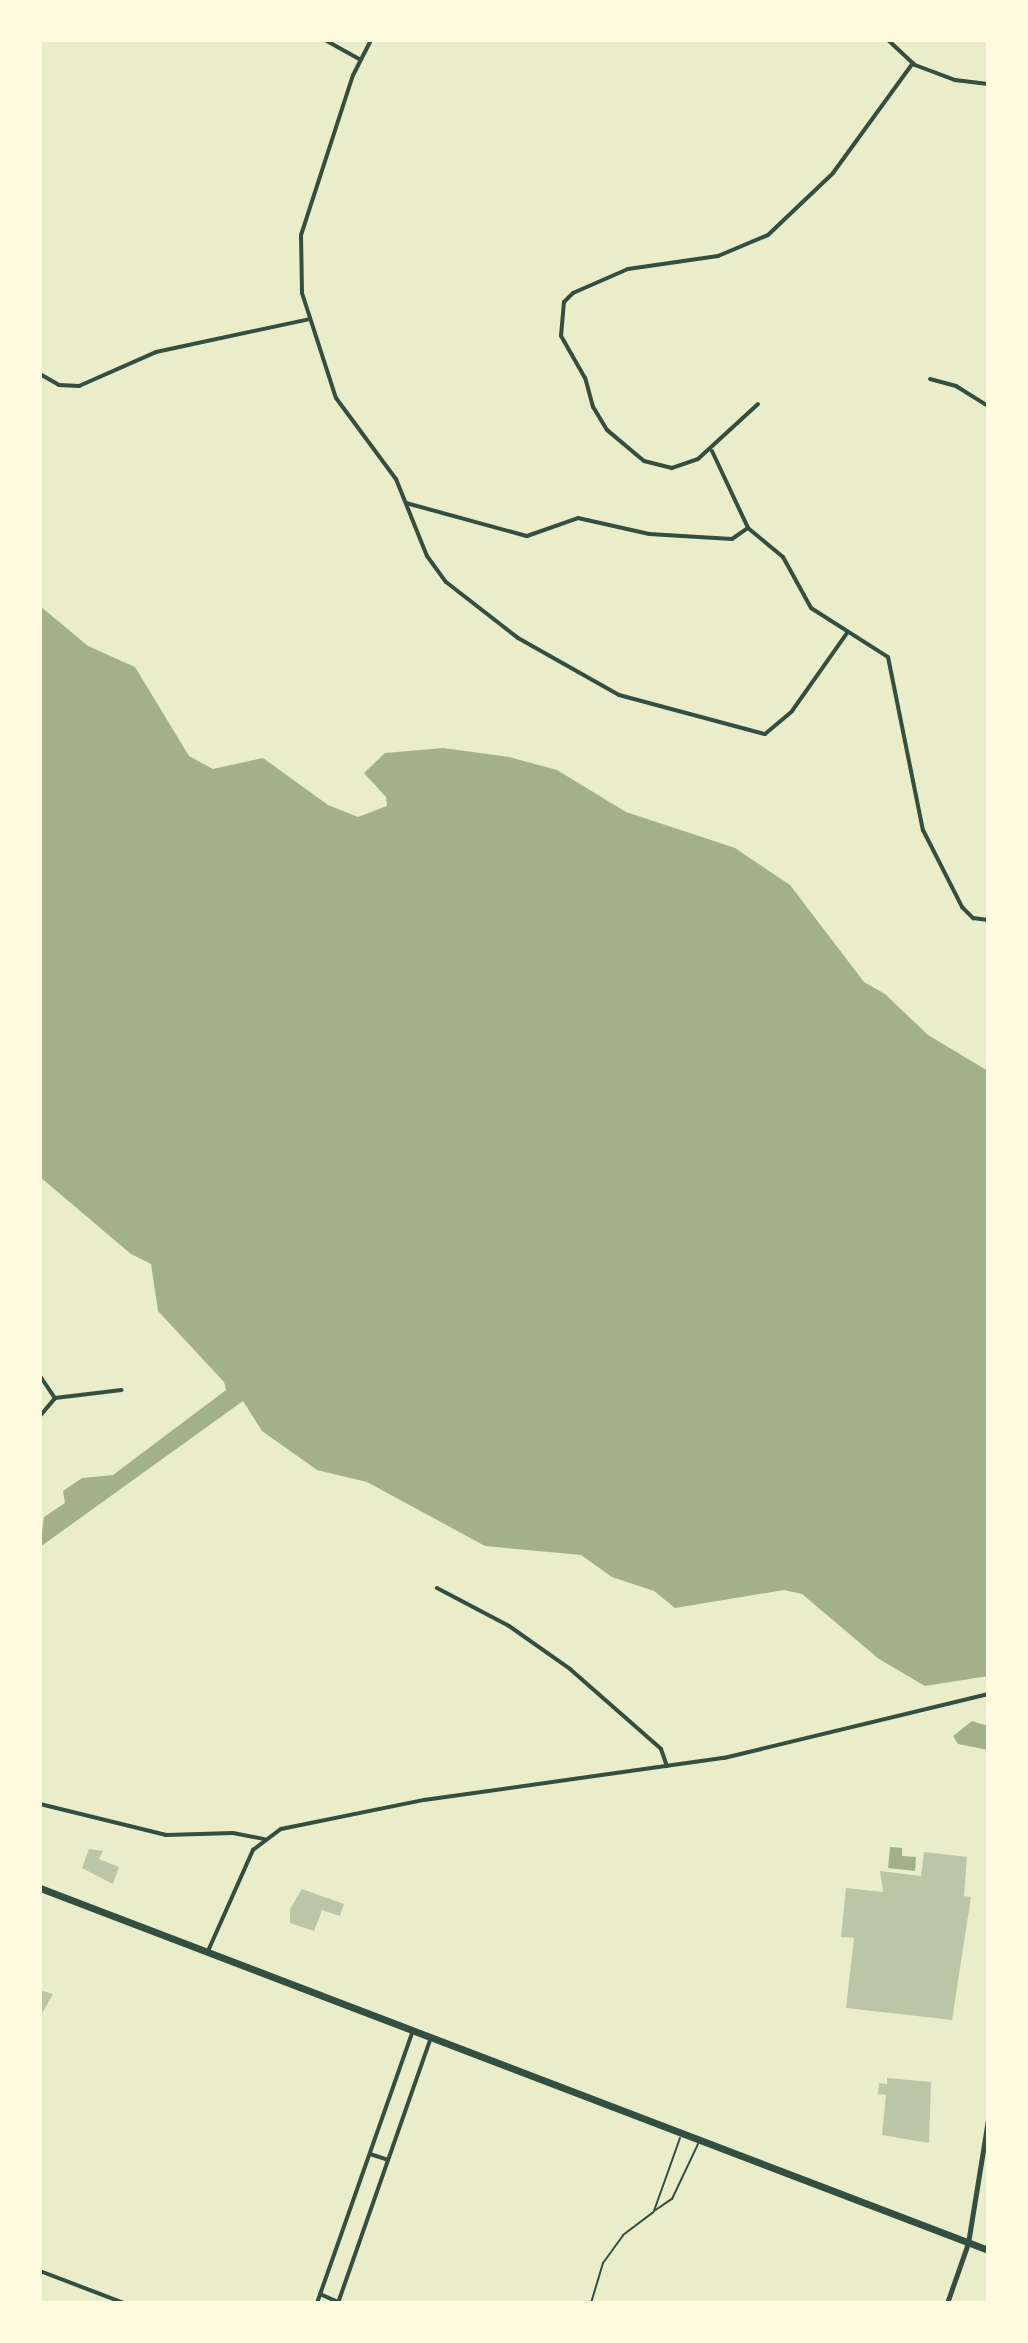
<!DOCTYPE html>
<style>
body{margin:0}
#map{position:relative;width:1028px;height:2343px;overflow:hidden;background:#e9edc9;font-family:Manrope,sans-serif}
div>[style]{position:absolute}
.water>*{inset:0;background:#a3b18a}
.building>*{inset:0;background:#bcc5a7}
.service>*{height:2px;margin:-1px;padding:0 1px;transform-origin:1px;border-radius:1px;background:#344e41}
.minor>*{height:4px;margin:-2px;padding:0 2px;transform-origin:2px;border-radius:2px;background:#344e41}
.tertiary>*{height:5px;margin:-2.5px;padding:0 2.5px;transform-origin:2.5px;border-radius:2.5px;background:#344e41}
.primary>*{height:7px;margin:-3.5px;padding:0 3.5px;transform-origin:3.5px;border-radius:3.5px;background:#344e41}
span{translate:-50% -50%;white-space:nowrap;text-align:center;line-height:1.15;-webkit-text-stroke:8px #fefae0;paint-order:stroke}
.frame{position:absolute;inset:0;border:42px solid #fefae0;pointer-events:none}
</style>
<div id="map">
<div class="water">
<div style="clip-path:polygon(40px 606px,88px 646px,135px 667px,189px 756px,213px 769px,263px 758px,328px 805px,358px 817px,387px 806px,386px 797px,364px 773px,385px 753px,443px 748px,509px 757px,557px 770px,626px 812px,735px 848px,790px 885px,864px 982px,885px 994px,928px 1035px,988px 1071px,988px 1676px,925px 1686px,879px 1659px,802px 1594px,784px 1590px,675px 1608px,654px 1591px,612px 1577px,581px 1555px,485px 1546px,367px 1482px,317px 1470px,262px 1431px,243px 1401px,40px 1547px,44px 1517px,65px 1503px,63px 1491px,82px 1478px,113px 1475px,226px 1390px,224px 1382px,158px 1311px,151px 1264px,131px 1254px,40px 1177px)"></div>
<div style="clip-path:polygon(972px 1721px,988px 1726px,988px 1750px,958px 1744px,953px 1736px)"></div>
<div style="clip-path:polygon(890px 1847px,902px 1848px,902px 1856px,916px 1857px,915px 1871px,888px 1868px)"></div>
</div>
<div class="building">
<div style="clip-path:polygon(89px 1849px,103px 1851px,99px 1859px,119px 1867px,113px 1884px,82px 1868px)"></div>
<div style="clip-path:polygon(924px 1852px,967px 1857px,964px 1896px,971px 1897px,952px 2020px,846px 2008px,854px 1938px,841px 1937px,846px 1888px,883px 1892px,880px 1871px,921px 1876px)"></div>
<div style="clip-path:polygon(302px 1889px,344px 1904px,340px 1916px,322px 1910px,314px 1931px,290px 1923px,290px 1909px)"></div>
<div style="clip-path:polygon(40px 1990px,53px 1994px,40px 2017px)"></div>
<div style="clip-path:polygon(887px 2078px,931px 2082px,929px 2143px,882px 2135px,886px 2095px,878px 2094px,879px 2083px,887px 2084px)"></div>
</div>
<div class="service">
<div style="left:680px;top:2138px;width:77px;rotate:109.6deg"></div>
<div style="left:654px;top:2211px;width:22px;rotate:-34deg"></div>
<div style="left:672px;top:2199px;width:61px;rotate:-64.7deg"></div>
<div style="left:591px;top:2303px;width:42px;rotate:-73.3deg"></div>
<div style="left:603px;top:2263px;width:34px;rotate:-54deg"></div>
<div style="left:623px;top:2235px;width:38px;rotate:-37deg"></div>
</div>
<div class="minor">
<div style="left:325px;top:40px;width:39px;rotate:29deg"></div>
<div style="left:371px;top:40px;width:39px;rotate:117deg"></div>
<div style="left:353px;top:75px;width:168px;rotate:108deg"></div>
<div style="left:301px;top:235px;width:58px;rotate:89deg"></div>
<div style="left:302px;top:293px;width:110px;rotate:72.1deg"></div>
<div style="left:336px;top:398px;width:101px;rotate:53.5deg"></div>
<div style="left:396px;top:479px;width:83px;rotate:68.1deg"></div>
<div style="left:427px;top:556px;width:32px;rotate:54deg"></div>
<div style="left:446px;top:582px;width:91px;rotate:37.9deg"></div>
<div style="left:518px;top:638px;width:116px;rotate:29.4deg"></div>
<div style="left:619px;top:695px;width:151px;rotate:15deg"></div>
<div style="left:765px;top:734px;width:35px;rotate:-40deg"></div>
<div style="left:792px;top:711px;width:95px;rotate:-54.8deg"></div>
<div style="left:888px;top:40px;width:37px;rotate:43deg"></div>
<div style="left:915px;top:65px;width:43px;rotate:20.6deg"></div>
<div style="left:955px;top:80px;width:33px;rotate:7deg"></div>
<div style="left:40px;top:374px;width:22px;rotate:30deg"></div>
<div style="left:59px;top:385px;width:20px;rotate:3deg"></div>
<div style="left:79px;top:386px;width:84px;rotate:-23.8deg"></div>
<div style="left:156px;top:352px;width:157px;rotate:-12.1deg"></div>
<div style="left:930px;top:379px;width:27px;rotate:15deg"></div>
<div style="left:956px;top:386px;width:38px;rotate:32deg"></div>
<div style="left:758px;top:404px;width:81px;rotate:137.5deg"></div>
<div style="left:698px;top:459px;width:28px;rotate:161deg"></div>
<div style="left:672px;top:468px;width:29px;rotate:-166deg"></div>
<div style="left:644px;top:461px;width:48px;rotate:-140deg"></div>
<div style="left:607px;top:430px;width:27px;rotate:-121deg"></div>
<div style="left:593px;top:407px;width:30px;rotate:-105deg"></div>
<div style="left:585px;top:378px;width:48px;rotate:-119.7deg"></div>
<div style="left:561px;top:336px;width:34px;rotate:-85deg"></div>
<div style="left:564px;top:302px;width:13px;rotate:-45deg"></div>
<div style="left:573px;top:293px;width:60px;rotate:-23.6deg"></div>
<div style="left:628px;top:269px;width:91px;rotate:-8.2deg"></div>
<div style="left:718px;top:256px;width:54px;rotate:-22.8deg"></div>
<div style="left:768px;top:235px;width:90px;rotate:-43.6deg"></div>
<div style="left:833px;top:173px;width:136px;rotate:-54deg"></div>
<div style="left:712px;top:451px;width:85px;rotate:64.9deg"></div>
<div style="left:748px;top:528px;width:45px;rotate:39.6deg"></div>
<div style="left:783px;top:557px;width:58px;rotate:61.2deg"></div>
<div style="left:811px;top:608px;width:91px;rotate:32.5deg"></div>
<div style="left:888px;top:657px;width:177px;rotate:78.6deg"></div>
<div style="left:923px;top:830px;width:86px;rotate:63.1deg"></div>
<div style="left:962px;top:907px;width:16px;rotate:45deg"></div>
<div style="left:973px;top:918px;width:15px;rotate:8deg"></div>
<div style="left:406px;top:503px;width:125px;rotate:15.3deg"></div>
<div style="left:527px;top:536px;width:54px;rotate:-19.4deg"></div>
<div style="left:578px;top:518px;width:73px;rotate:12.7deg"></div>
<div style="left:649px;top:534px;width:83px;rotate:3.4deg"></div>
<div style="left:732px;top:539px;width:19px;rotate:-35deg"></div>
<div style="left:40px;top:1376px;width:27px;rotate:56deg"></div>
<div style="left:55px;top:1398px;width:67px;rotate:-6.8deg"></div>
<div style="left:40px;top:1416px;width:23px;rotate:-50deg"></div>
<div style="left:437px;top:1588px;width:81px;rotate:27.8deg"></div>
<div style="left:509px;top:1626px;width:75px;rotate:35.2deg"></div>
<div style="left:570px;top:1669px;width:121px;rotate:41.3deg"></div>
<div style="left:661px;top:1749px;width:18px;rotate:71deg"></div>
<div style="left:40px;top:1804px;width:130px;rotate:13.8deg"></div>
<div style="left:166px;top:1835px;width:67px;rotate:-1.7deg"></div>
<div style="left:233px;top:1833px;width:32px;rotate:11deg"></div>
<div style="left:208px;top:1951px;width:111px;rotate:-66deg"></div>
<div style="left:253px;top:1850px;width:35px;rotate:-37deg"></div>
<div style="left:281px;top:1829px;width:146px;rotate:-11.5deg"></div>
<div style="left:424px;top:1800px;width:303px;rotate:-8deg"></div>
<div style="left:724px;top:1758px;width:272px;rotate:-13.6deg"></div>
<div style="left:370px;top:2154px;width:19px;rotate:18deg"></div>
<div style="left:40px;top:2271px;width:90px;rotate:20.9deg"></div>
<div style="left:320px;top:2294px;width:20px;rotate:24deg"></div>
<div style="left:317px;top:2303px;width:288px;rotate:-70.6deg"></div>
<div style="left:338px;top:2303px;width:282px;rotate:-70.7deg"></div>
</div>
<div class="tertiary">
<div style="left:947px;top:2303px;width:64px;rotate:-70.7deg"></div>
<div style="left:968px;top:2243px;width:125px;rotate:-80.8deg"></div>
</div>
<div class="primary">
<div style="left:40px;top:1888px;width:1015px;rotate:20.9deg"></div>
</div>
<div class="frame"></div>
</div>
